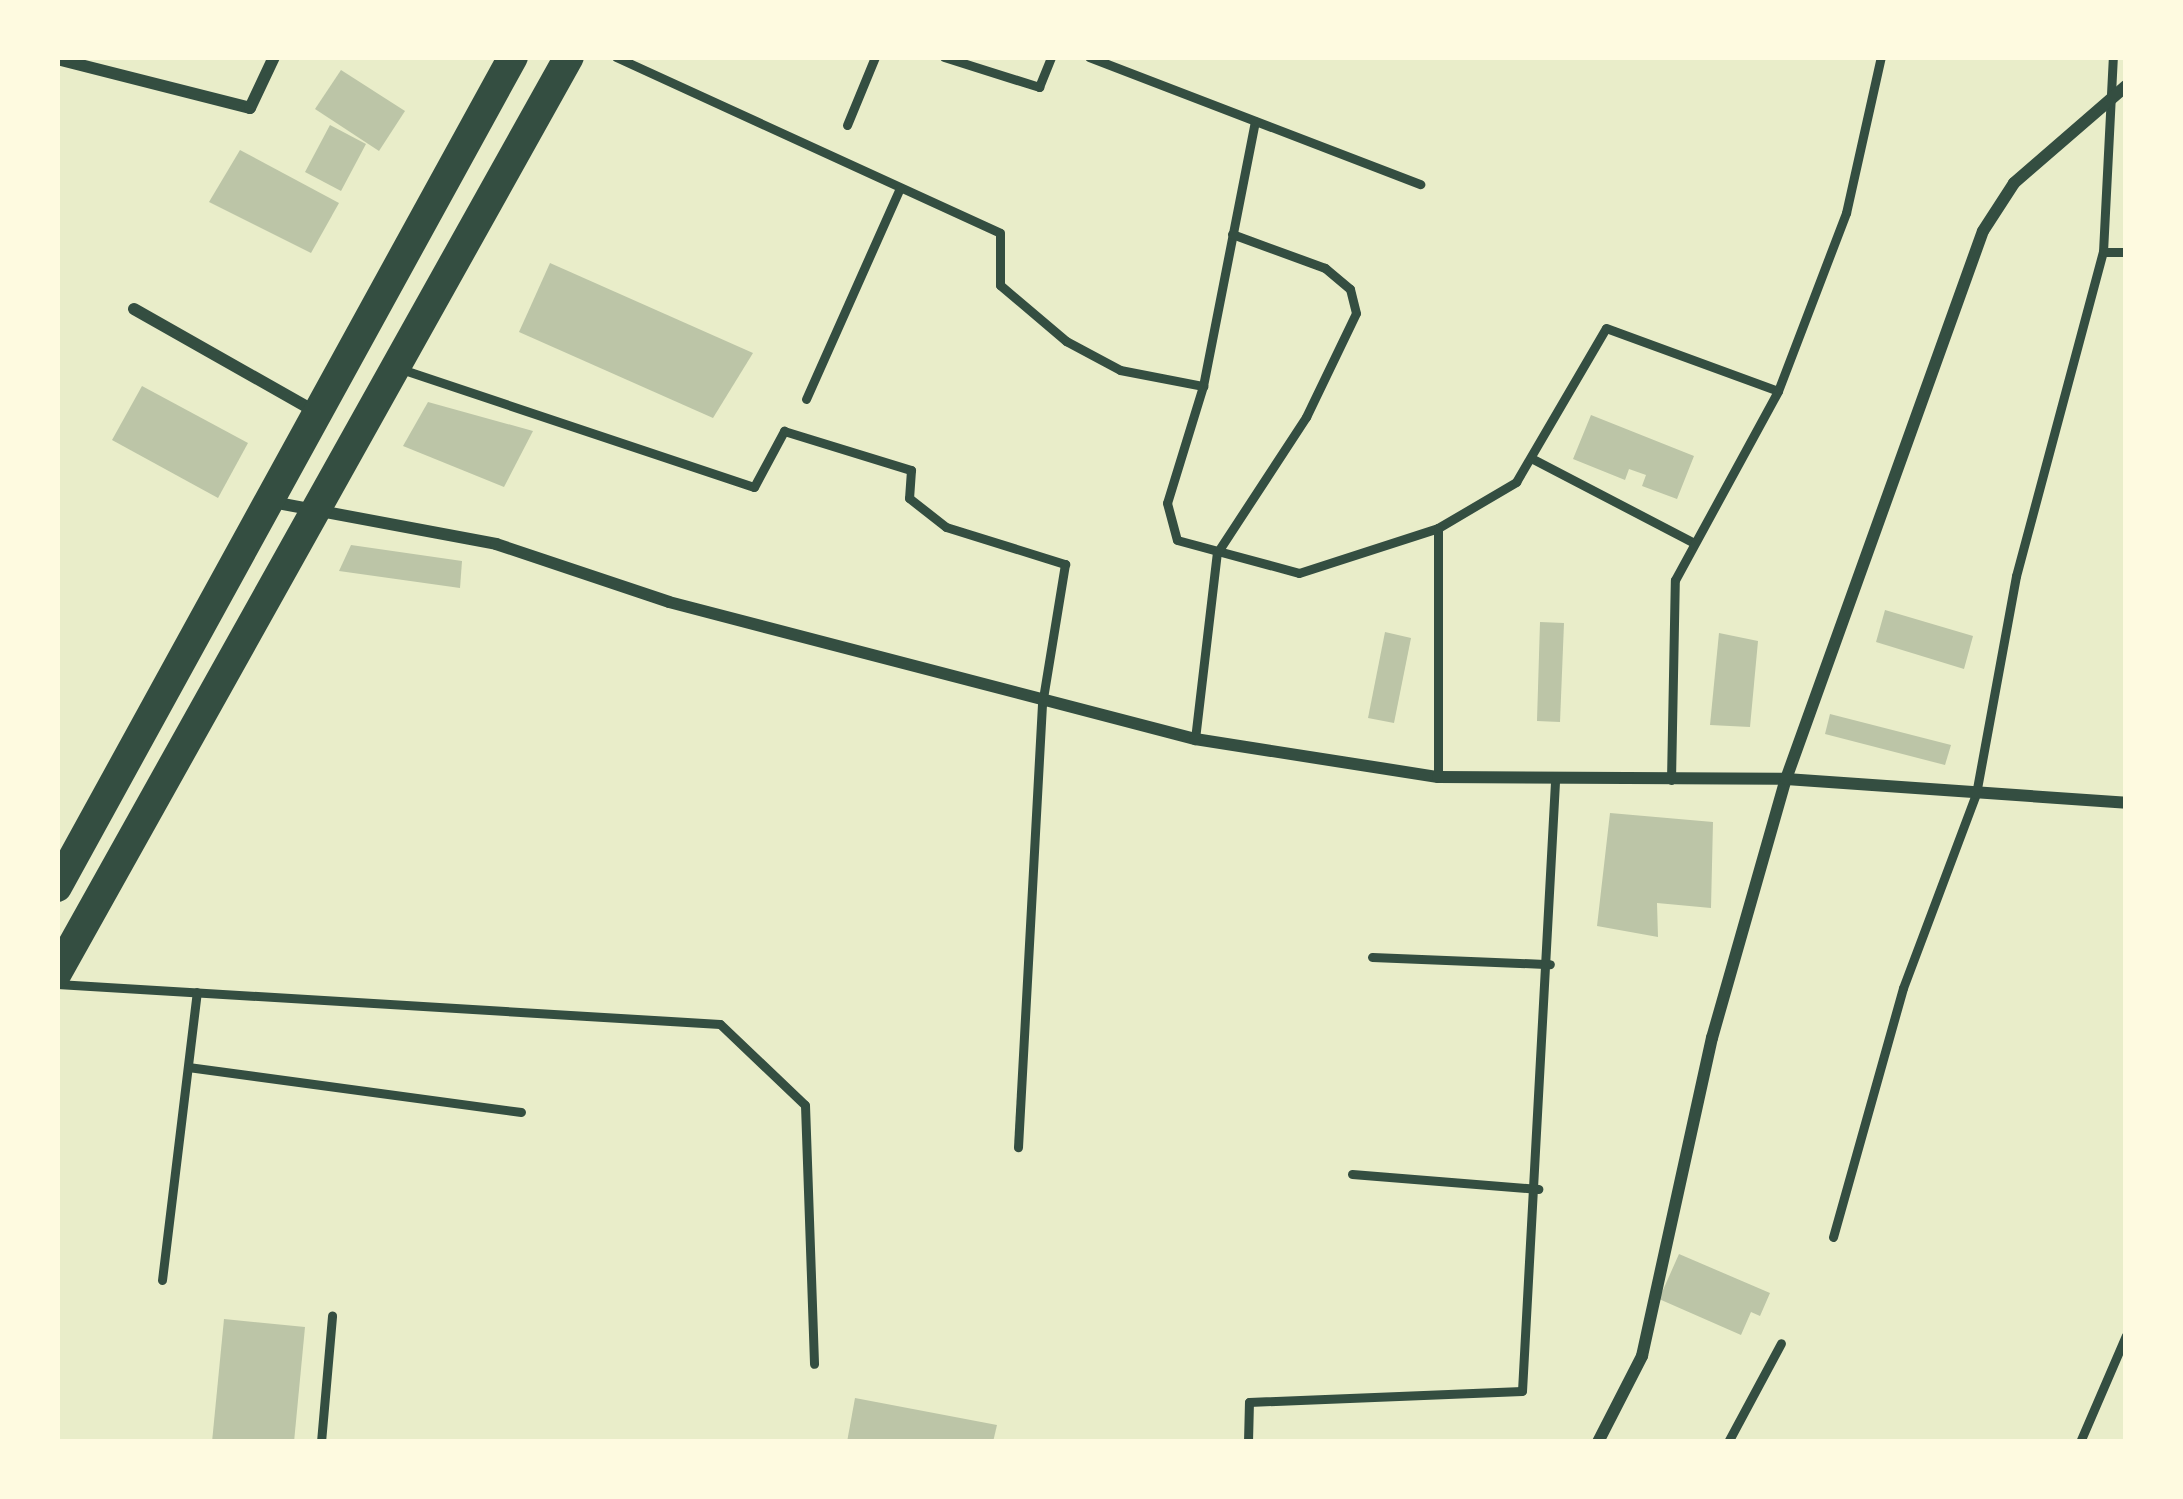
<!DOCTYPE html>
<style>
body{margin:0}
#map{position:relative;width:2183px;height:1499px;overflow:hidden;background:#e9edc9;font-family:"Fira Sans",sans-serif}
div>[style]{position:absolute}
.building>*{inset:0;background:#bcc5a7}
.service>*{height:9px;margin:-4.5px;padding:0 4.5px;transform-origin:4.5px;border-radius:4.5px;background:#344e41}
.minor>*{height:12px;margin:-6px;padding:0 6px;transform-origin:6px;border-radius:6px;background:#344e41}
.primary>*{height:30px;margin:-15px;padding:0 15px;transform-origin:15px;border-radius:15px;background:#344e41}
span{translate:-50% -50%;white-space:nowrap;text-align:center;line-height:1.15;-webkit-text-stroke:9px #fefae0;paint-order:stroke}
.frame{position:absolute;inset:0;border:60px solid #fefae0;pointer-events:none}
</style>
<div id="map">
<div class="building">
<div style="clip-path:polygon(341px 70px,405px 111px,379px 151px,315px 109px)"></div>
<div style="clip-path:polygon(330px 125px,366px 144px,341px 191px,305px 172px)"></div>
<div style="clip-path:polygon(240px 150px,339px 203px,311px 253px,209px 202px)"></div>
<div style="clip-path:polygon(550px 263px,753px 353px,713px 418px,519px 332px)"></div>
<div style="clip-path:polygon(142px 386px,248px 443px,218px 498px,112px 440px)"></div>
<div style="clip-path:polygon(428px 402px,533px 431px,504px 487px,403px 446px)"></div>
<div style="clip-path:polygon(1591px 415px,1694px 456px,1677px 499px,1642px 486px,1646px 475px,1629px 469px,1625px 480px,1573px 459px)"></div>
<div style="clip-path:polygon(351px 545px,462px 561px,460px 588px,339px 571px)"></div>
<div style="clip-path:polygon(1885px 610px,1973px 636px,1964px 669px,1876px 642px)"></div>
<div style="clip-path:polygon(1540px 622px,1564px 623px,1560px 722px,1537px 721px)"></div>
<div style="clip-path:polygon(1385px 632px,1411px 638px,1394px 723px,1368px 718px)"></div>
<div style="clip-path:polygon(1719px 633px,1758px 641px,1750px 727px,1710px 725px)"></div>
<div style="clip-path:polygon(1830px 714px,1951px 745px,1945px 765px,1825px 734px)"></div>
<div style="clip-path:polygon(1610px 813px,1713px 822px,1711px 908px,1657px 903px,1658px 937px,1597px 926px)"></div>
<div style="clip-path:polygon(1679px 1254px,1770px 1293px,1760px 1316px,1751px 1312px,1741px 1335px,1659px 1299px)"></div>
<div style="clip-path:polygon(224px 1319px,305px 1327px,294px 1442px,212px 1442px)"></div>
<div style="clip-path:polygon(855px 1398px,997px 1425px,993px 1442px,847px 1442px)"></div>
</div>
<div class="service">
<div style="left:616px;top:57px;width:422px;rotate:24.6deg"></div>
<div style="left:1000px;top:233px;width:52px;rotate:90deg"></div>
<div style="left:1000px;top:285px;width:87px;rotate:40.3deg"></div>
<div style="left:1066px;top:341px;width:61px;rotate:28.2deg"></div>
<div style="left:1120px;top:370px;width:85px;rotate:10.9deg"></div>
<div style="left:1203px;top:386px;width:270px;rotate:-78.9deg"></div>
<div style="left:944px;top:57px;width:100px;rotate:17.5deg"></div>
<div style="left:1039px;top:87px;width:32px;rotate:-68deg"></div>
<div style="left:1089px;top:57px;width:355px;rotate:21deg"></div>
<div style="left:847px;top:125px;width:74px;rotate:-67.6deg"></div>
<div style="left:2103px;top:252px;width:195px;rotate:-87.1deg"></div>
<div style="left:401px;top:369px;width:372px;rotate:18.5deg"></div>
<div style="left:754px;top:487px;width:64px;rotate:-61.8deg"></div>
<div style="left:784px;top:431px;width:133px;rotate:17.1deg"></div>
<div style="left:911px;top:470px;width:28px;rotate:94deg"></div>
<div style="left:909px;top:498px;width:47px;rotate:38.1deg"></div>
<div style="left:946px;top:527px;width:125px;rotate:17.3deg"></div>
<div style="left:1065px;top:564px;width:142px;rotate:99.3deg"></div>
<div style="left:1042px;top:704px;width:444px;rotate:93.1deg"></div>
<div style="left:1203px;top:386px;width:122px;rotate:107.1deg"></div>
<div style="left:1167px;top:503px;width:38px;rotate:75deg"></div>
<div style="left:1177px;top:540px;width:126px;rotate:15.1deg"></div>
<div style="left:1299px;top:573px;width:146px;rotate:-17.9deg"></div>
<div style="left:806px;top:399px;width:231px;rotate:-66deg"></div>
<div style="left:1531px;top:458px;width:184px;rotate:27.5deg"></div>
<div style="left:1195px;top:739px;width:187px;rotate:-83.3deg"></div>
<div style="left:1217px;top:553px;width:163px;rotate:-56.8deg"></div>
<div style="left:1306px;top:417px;width:115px;rotate:-64.3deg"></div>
<div style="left:1356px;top:313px;width:25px;rotate:-104deg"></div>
<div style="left:1350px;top:289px;width:33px;rotate:-140deg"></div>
<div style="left:1325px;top:268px;width:99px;rotate:-159.9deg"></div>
<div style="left:1438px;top:777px;width:249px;rotate:-90deg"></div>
<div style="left:1438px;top:528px;width:91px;rotate:-30.5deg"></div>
<div style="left:1516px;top:482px;width:178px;rotate:-59.7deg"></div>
<div style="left:1606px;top:328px;width:183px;rotate:20.1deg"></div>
<div style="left:1671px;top:780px;width:200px;rotate:-88.9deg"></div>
<div style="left:1675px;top:580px;width:215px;rotate:-61.4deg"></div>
<div style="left:1778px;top:391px;width:191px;rotate:-69.1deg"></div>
<div style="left:1846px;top:213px;width:160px;rotate:-77.4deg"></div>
<div style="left:1372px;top:957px;width:178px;rotate:2.3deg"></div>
<div style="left:57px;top:984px;width:664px;rotate:3.45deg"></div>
<div style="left:720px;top:1024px;width:117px;rotate:43.6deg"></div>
<div style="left:805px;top:1105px;width:259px;rotate:88deg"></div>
<div style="left:188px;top:1067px;width:336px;rotate:7.7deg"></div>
<div style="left:1352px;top:1174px;width:187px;rotate:4.6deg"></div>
<div style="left:1833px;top:1237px;width:259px;rotate:-74.3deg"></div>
<div style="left:1903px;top:988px;width:207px;rotate:-69.4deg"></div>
<div style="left:1976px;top:794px;width:222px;rotate:-79.6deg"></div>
<div style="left:2016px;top:576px;width:335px;rotate:-75deg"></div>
<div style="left:2103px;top:252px;width:23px"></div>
<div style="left:162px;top:1280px;width:290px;rotate:-83.1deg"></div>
<div style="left:321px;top:1442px;width:127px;rotate:-85deg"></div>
<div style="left:1248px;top:1442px;width:40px;rotate:-88.6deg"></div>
<div style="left:1249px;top:1402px;width:273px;rotate:-2.3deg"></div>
<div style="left:1522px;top:1391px;width:610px;rotate:-86.9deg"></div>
<div style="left:1728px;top:1442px;width:112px;rotate:-61.8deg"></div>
<div style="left:2080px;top:1442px;width:116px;rotate:-66.7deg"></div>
</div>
<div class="minor">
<div style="left:57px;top:59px;width:199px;rotate:14.2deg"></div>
<div style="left:250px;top:108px;width:56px;rotate:-64.8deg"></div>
<div style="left:134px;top:309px;width:207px;rotate:29.5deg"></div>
<div style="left:272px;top:502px;width:228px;rotate:10.6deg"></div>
<div style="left:496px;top:544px;width:182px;rotate:18.5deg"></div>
<div style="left:669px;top:602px;width:544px;rotate:14.6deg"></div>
<div style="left:1195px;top:739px;width:246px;rotate:8.9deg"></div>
<div style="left:1438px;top:777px;width:348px;rotate:0.3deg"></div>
<div style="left:1786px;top:779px;width:341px;rotate:4deg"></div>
<div style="left:1598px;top:1442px;width:97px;rotate:-62.9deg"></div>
<div style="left:1642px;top:1356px;width:326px;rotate:-77.6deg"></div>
<div style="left:1712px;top:1038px;width:269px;rotate:-74.1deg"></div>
<div style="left:1786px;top:779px;width:582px;rotate:-70.23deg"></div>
<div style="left:1983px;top:231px;width:57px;rotate:-57.1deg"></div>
<div style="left:2014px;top:183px;width:148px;rotate:-40.9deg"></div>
</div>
<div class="primary">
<div style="left:57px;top:887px;width:947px;rotate:-61.22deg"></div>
<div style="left:57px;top:973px;width:1049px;rotate:-60.8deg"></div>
</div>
<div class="frame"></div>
</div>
